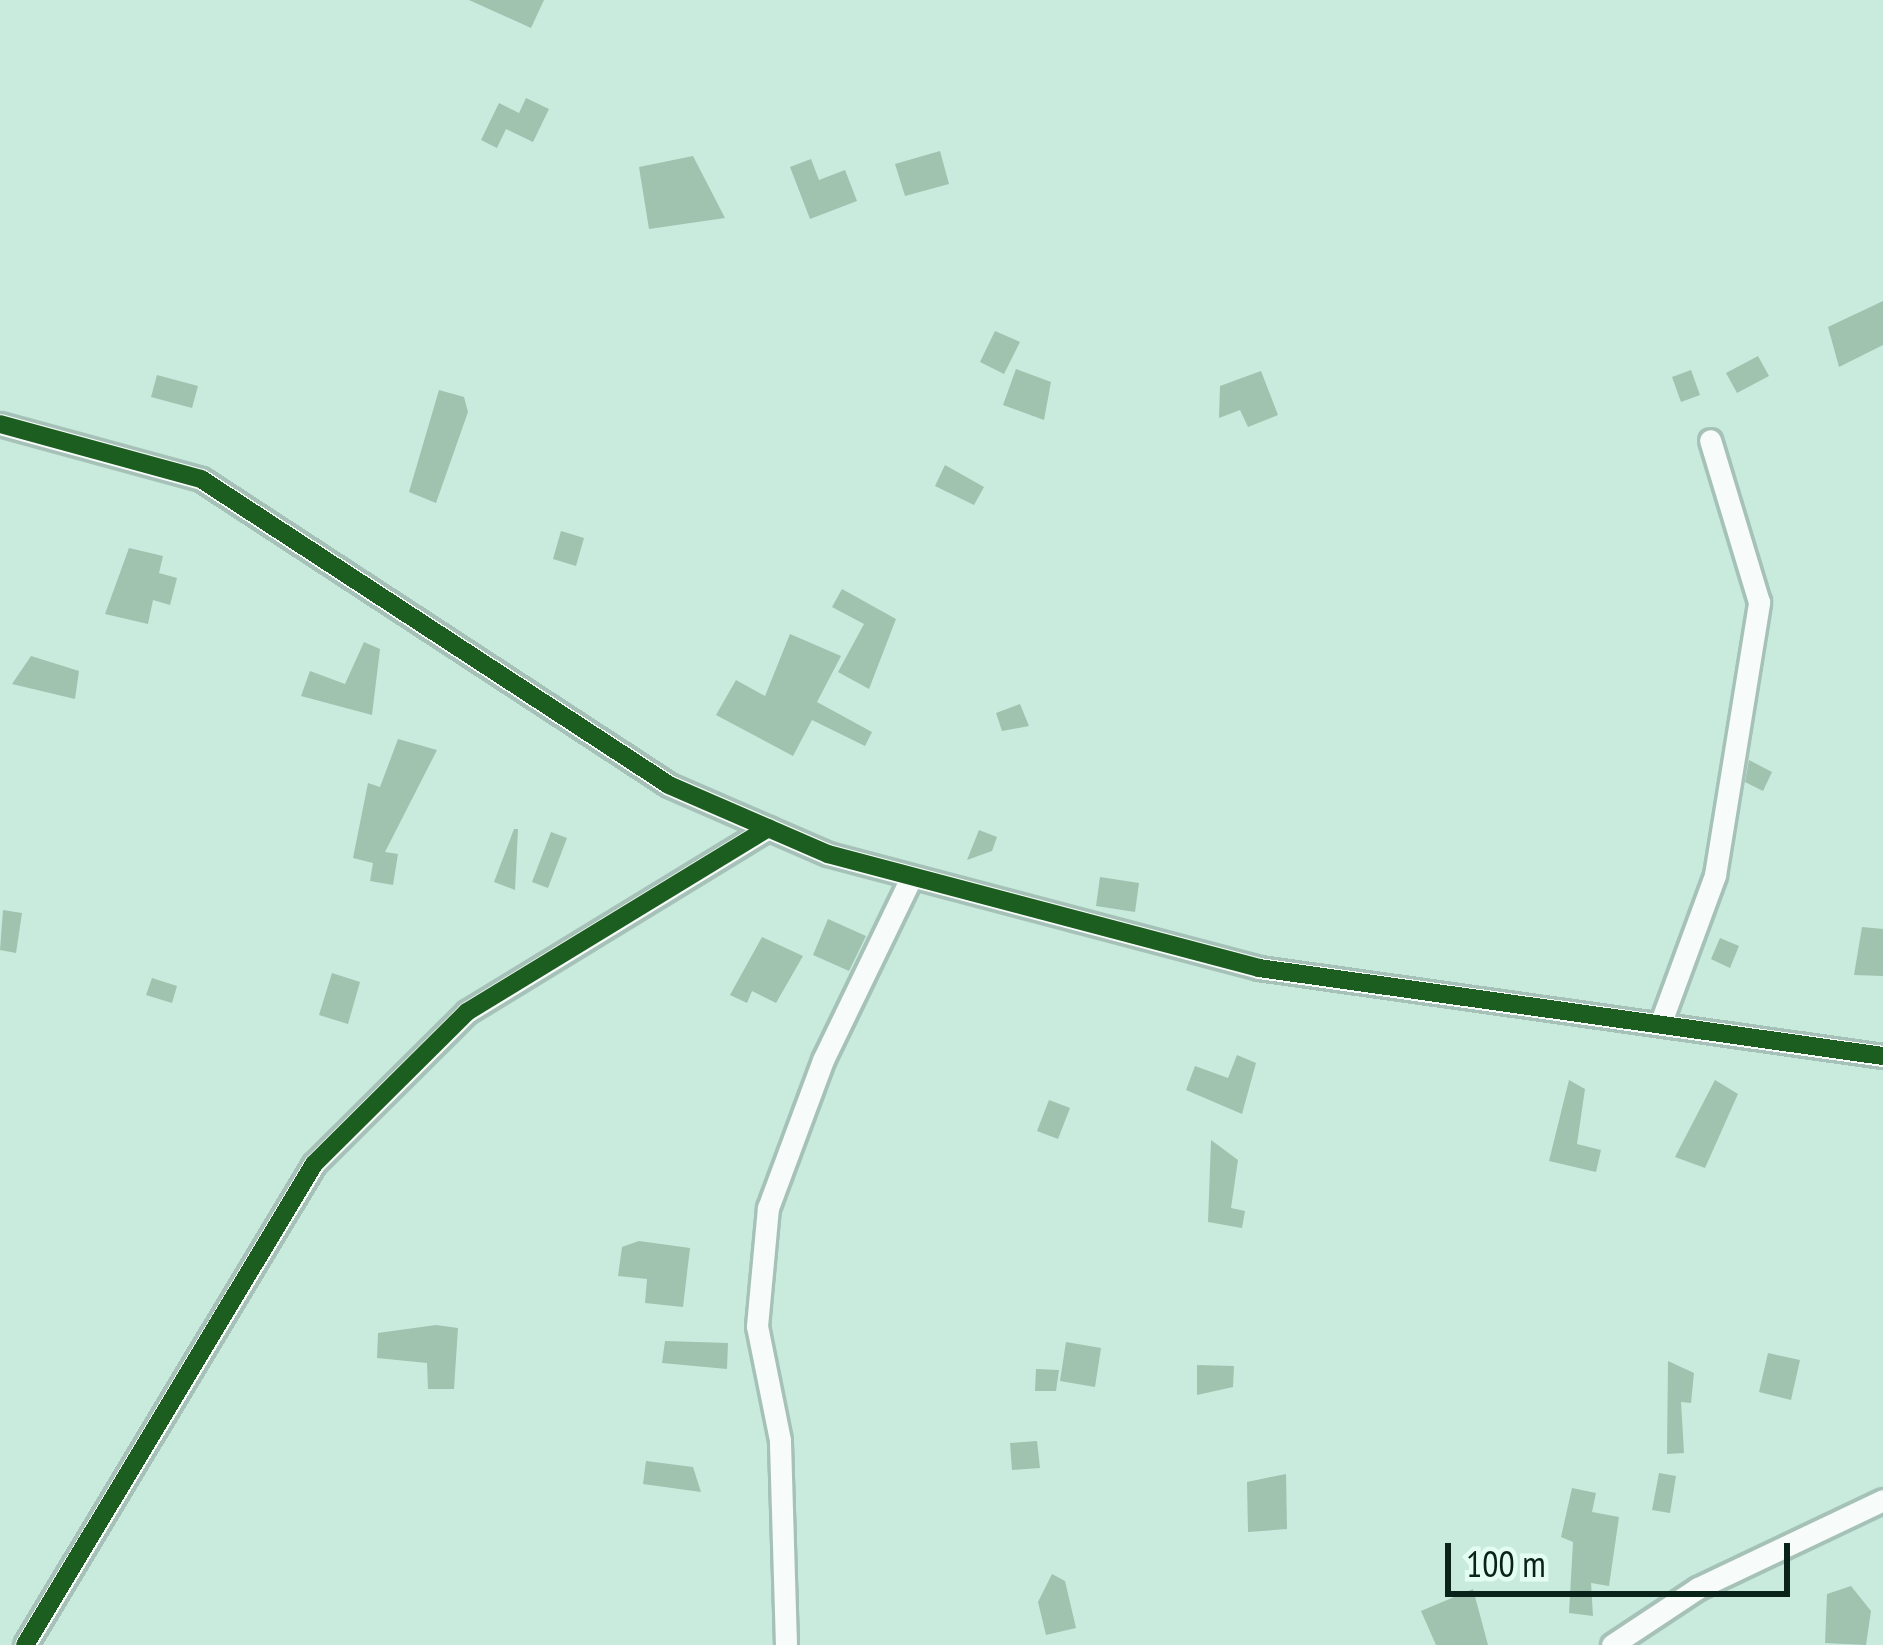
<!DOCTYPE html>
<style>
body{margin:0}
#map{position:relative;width:1883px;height:1645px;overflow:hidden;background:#c8ebde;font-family:"PT Sans Narrow",sans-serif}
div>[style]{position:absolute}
.building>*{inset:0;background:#9fc3af}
.roads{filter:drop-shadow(3px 0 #a6c2b8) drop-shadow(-3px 0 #a6c2b8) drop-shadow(0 3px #a6c2b8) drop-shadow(0 -3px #a6c2b8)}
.minor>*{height:21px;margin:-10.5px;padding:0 10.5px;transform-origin:10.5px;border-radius:10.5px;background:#f7fcfa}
.cycleway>*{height:18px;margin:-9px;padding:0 9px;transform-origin:9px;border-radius:9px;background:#1b5e20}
span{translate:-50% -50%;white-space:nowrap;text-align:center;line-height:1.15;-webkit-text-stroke:9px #e4fdf3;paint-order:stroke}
.scale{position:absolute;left:1445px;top:1543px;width:345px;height:54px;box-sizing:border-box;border:6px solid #09221a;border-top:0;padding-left:15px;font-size:36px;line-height:42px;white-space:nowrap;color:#09221a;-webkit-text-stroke:9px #e4fdf3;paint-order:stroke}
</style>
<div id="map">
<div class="building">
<div style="clip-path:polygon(469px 0,544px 0,531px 28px)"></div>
<div style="clip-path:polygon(526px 98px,549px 109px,533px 142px,506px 129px,497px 148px,481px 140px,499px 103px,519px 113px)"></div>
<div style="clip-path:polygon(940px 151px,949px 184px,905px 196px,895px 164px)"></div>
<div style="clip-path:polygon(693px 156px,725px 218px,649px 229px,639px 167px)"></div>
<div style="clip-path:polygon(811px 159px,819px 180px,845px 170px,857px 201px,810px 219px,790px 167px)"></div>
<div style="clip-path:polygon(1883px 301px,1883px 345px,1839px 367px,1828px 327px)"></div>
<div style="clip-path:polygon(995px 331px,1020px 342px,1004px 374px,980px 362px)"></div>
<div style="clip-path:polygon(1758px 356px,1769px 376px,1737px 393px,1726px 373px)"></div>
<div style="clip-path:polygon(1016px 369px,1051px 382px,1044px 420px,1003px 405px)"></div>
<div style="clip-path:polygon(1691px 370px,1700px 395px,1681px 402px,1672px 377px)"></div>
<div style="clip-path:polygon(1261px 371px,1278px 415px,1248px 427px,1240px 410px,1219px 418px,1220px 386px)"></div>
<div style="clip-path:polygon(157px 375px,198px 386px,192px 408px,151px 397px)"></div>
<div style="clip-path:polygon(439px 390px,464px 397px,468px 412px,436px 503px,409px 492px)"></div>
<div style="clip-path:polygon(945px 465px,984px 487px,974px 505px,935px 486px)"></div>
<div style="clip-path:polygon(561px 531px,584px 538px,576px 566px,553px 559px)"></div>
<div style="clip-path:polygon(129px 548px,163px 556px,159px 573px,177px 578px,170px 605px,153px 600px,148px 624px,105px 614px)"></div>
<div style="clip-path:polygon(842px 589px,896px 619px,869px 689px,838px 672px,864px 624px,832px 607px)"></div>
<div style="clip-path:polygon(790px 634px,841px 656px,817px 702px,872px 732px,865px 746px,812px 720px,793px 756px,716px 715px,736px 680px,765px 696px)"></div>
<div style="clip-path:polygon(364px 642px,380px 649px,372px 715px,301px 696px,310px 671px,345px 684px)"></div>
<div style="clip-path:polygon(31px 656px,79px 671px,75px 699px,12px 684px)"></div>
<div style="clip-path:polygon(1020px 704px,1029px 726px,1002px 731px,996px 713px)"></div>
<div style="clip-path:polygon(398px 739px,437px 750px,385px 852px,398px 854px,393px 885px,370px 881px,373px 863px,353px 858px,368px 783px,380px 787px)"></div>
<div style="clip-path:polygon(1749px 760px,1772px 772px,1763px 791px,1745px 782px)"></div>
<div style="clip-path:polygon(514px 829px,518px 829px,515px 890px,494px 882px)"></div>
<div style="clip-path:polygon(979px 830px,997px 837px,992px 851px,967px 860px)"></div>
<div style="clip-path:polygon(551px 832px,567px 838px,548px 888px,532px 882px)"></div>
<div style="clip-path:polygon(1100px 877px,1139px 883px,1135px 912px,1096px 906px)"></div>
<div style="clip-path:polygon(3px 910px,22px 913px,16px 953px,0 950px)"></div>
<div style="clip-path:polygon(828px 919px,866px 936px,849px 971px,813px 955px)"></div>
<div style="clip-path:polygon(1862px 927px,1883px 929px,1883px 976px,1854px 975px)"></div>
<div style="clip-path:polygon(762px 937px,803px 956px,776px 1003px,752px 991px,747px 1003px,730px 995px)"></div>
<div style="clip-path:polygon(1720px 938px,1739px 946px,1730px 968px,1711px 959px)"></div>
<div style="clip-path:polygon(332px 973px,360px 982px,348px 1024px,319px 1015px)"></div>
<div style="clip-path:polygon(152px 978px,177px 986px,172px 1003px,146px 995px)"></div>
<div style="clip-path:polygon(1237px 1055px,1256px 1063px,1242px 1114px,1186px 1090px,1195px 1066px,1228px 1078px)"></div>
<div style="clip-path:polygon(1569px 1080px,1585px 1089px,1577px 1144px,1601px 1150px,1596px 1172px,1549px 1161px)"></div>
<div style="clip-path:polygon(1715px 1080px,1738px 1094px,1705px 1168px,1675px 1157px)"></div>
<div style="clip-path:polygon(1049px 1100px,1070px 1108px,1058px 1139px,1037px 1131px)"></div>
<div style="clip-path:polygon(1211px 1140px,1238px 1160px,1231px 1208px,1245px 1211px,1242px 1228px,1208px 1222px)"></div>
<div style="clip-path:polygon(639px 1241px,690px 1248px,683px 1307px,645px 1303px,647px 1279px,618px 1276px,622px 1247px)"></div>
<div style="clip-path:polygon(436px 1325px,458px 1328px,454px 1389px,428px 1389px,427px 1363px,377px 1358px,378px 1333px)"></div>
<div style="clip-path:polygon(665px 1341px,728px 1343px,727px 1369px,662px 1363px)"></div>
<div style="clip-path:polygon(1066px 1342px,1101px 1348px,1095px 1387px,1060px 1381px)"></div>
<div style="clip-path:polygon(1768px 1353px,1800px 1360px,1791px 1400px,1759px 1392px)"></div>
<div style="clip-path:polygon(1668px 1361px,1694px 1373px,1691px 1403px,1681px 1402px,1684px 1453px,1667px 1454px)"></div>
<div style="clip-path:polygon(1197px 1365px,1234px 1366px,1233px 1387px,1197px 1395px)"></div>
<div style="clip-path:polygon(1036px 1369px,1059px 1370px,1056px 1391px,1035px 1391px)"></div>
<div style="clip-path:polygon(1037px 1441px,1040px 1468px,1012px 1470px,1010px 1443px)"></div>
<div style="clip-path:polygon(646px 1461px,693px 1467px,701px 1492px,643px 1484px)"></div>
<div style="clip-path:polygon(1659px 1473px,1676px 1476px,1670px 1513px,1652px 1510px)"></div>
<div style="clip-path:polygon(1286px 1474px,1287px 1529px,1248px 1532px,1247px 1482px)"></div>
<div style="clip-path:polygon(1572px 1488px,1596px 1493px,1592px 1512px,1619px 1517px,1609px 1586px,1591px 1583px,1593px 1616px,1569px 1613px,1573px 1542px,1561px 1537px)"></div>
<div style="clip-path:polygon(1052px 1574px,1065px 1581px,1076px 1628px,1046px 1635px,1038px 1602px)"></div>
<div style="clip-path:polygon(1851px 1586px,1871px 1611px,1866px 1645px,1825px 1643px,1827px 1594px)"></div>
<div style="clip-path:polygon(1473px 1589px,1488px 1645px,1436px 1645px,1421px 1611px)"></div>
</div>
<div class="roads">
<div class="minor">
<div style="left:0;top:424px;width:208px;rotate:15.3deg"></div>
<div style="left:201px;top:479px;width:559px;rotate:33.18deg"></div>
<div style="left:669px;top:785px;width:173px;rotate:23.5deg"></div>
<div style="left:828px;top:854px;width:446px;rotate:14.8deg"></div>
<div style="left:1259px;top:968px;width:630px;rotate:8.03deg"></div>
<div style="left:1661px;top:1022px;width:157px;rotate:-69.8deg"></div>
<div style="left:1715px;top:875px;width:277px;rotate:-80.8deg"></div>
<div style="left:1759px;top:602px;width:169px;rotate:-106.8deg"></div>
<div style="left:25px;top:1645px;width:561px;rotate:-59deg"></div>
<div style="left:314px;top:1164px;width:216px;rotate:-44.8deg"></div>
<div style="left:467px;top:1012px;width:353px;rotate:-31.4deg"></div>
<div style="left:786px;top:1645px;width:205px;rotate:-91.7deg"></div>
<div style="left:780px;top:1440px;width:116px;rotate:-101.4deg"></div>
<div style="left:757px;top:1326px;width:119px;rotate:-84.7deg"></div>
<div style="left:768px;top:1208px;width:158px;rotate:-69.6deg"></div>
<div style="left:823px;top:1060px;width:202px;rotate:-64.2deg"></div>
<div style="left:1612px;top:1645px;width:103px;rotate:-33.5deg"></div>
<div style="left:1698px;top:1588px;width:205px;rotate:-25.4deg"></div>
</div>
</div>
<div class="cycleway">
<div style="left:0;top:424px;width:208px;rotate:15.3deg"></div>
<div style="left:201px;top:479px;width:559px;rotate:33.18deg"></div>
<div style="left:669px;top:785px;width:173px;rotate:23.5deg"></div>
<div style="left:828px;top:854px;width:446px;rotate:14.8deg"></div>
<div style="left:1259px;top:968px;width:630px;rotate:8.03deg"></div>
<div style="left:25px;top:1645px;width:561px;rotate:-59deg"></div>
<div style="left:314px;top:1164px;width:216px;rotate:-44.8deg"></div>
<div style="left:467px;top:1012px;width:353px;rotate:-31.4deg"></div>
</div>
<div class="scale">100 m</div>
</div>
